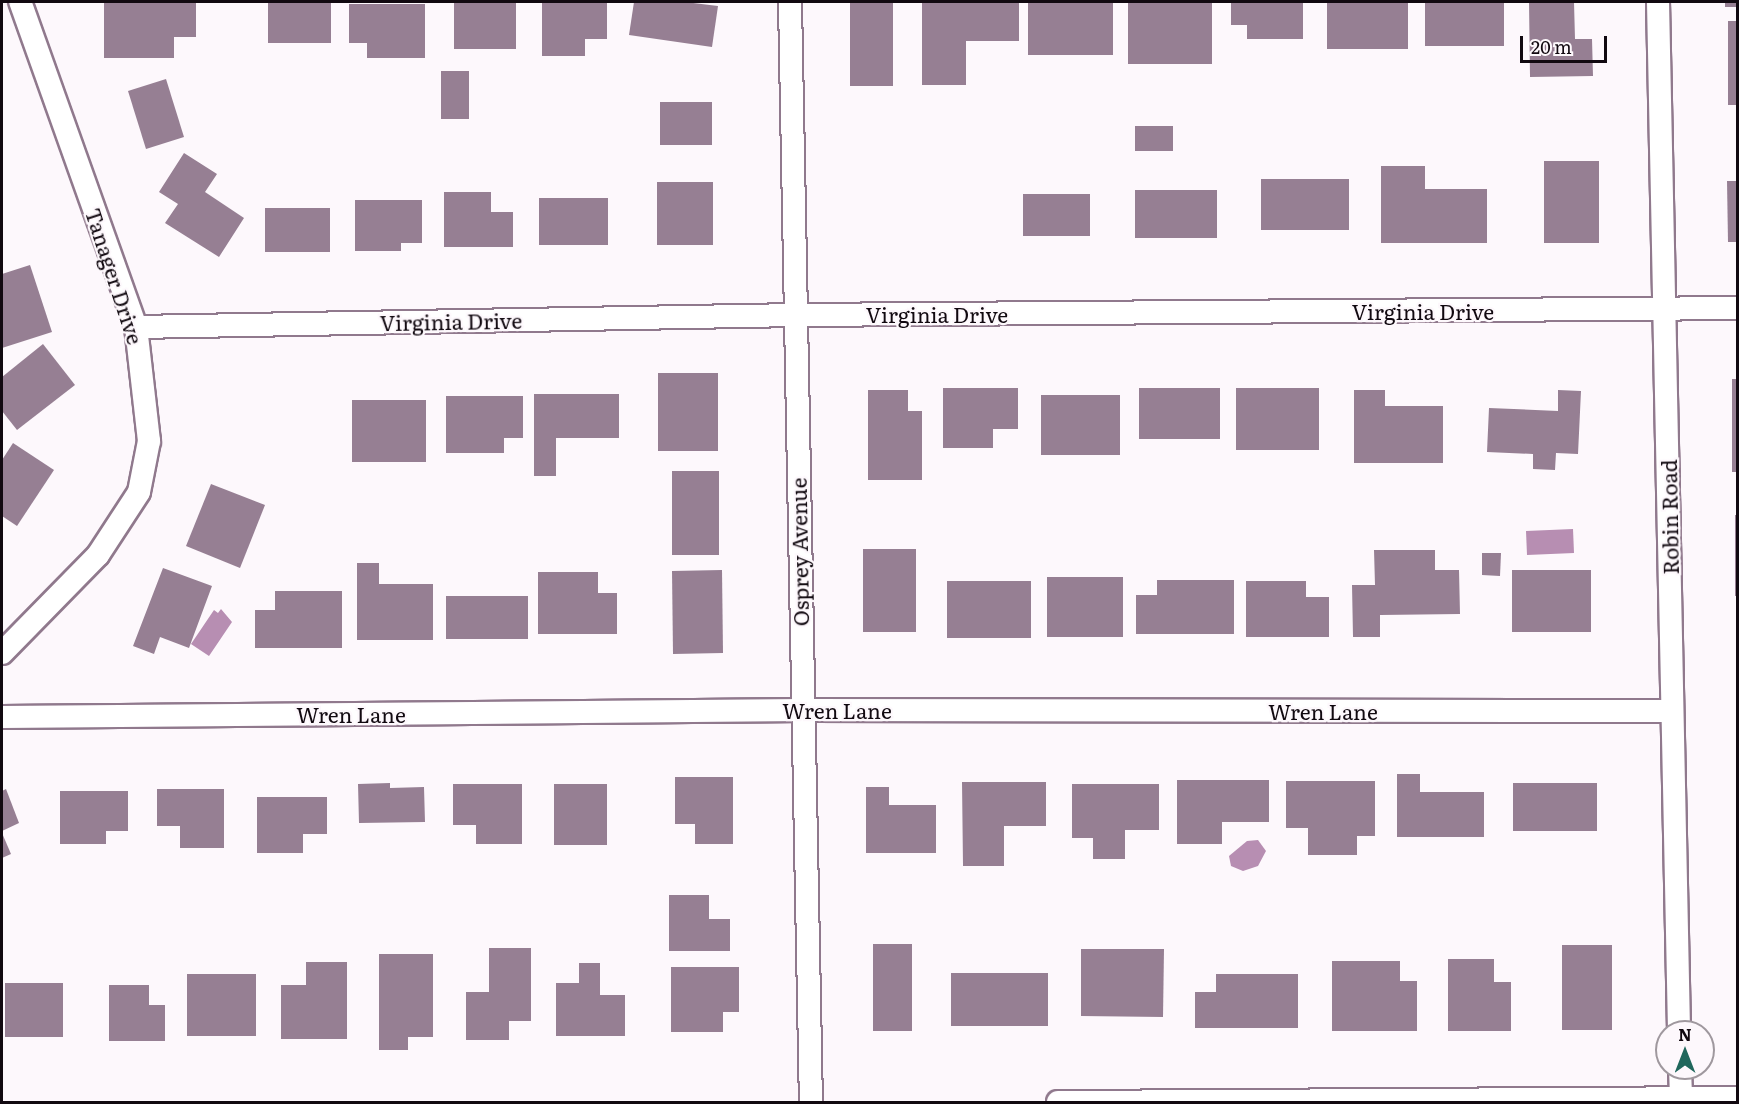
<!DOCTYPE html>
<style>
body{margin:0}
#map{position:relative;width:1739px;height:1104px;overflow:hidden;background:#fdf8fc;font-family:Literata,serif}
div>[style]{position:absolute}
.water>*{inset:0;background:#b78eb2}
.building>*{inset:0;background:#967f93}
.roads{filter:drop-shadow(2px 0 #90798d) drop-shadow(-2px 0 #90798d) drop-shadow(0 2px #90798d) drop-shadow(0 -2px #90798d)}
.minor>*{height:22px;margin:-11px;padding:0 11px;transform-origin:11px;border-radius:11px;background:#fff}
span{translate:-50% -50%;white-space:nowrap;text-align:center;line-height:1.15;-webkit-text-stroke:4.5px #fdf8fc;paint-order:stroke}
.street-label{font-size:21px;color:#110910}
.frame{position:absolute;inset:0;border:3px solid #110910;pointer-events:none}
.north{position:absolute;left:1655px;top:1020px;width:60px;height:60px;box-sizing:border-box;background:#fdf8fc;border:2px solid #9f989e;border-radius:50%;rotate:0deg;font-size:16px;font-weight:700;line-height:24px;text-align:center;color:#110910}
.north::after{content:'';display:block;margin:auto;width:21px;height:27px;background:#20675c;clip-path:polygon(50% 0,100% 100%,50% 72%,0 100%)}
.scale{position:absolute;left:1520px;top:36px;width:87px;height:27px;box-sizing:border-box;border:3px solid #110910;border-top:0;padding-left:8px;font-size:18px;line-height:21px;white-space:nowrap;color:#110910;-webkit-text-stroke:4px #fdf8fc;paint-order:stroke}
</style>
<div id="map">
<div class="water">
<div style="clip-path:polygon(1573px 529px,1574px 553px,1527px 555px,1526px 531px)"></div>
<div style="clip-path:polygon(221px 609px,232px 622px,209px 656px,191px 644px,214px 610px,218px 613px)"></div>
<div style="clip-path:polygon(1258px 840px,1266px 851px,1258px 866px,1243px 871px,1231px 866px,1229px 856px,1247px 841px)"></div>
</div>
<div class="building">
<div style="clip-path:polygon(104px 2px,196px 2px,196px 37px,174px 37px,174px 58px,104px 58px)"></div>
<div style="clip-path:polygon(268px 2px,331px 2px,331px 43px,268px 43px)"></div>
<div style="clip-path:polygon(542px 2px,607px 2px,607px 39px,585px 39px,585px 56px,542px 56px)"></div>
<div style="clip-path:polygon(634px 2px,685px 2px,718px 6px,712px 47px,629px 35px)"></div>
<div style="clip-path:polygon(850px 2px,893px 2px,893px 86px,850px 86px)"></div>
<div style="clip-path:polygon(922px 2px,1019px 2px,1019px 41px,966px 41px,966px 85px,922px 85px)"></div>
<div style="clip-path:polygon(1028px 2px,1113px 2px,1113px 55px,1028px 55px)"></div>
<div style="clip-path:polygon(1128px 2px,1212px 2px,1212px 64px,1128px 64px)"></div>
<div style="clip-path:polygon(1231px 2px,1303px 2px,1303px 39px,1247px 39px,1247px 25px,1231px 25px)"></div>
<div style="clip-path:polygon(1327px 2px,1408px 2px,1408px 49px,1327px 49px)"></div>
<div style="clip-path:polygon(1425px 2px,1504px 2px,1504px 46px,1425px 46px)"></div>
<div style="clip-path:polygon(1529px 2px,1574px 2px,1575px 39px,1592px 39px,1593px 76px,1530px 77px)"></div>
<div style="clip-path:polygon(1725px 2px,1738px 2px,1738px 7px,1725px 7px)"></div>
<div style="clip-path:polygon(454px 3px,516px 3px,516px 49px,454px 49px)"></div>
<div style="clip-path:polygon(349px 4px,425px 4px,425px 58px,367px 58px,367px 43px,349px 43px)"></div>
<div style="clip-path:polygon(1728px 21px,1738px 21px,1738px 105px,1728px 105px)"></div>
<div style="clip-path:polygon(441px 71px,469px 71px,469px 119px,441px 119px)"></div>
<div style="clip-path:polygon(166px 79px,184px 137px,146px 149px,128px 91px)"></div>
<div style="clip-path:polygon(660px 102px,712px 102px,712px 145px,660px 145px)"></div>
<div style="clip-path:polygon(1135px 126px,1173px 126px,1173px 151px,1135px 151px)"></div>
<div style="clip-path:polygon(184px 153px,217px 174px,205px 192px,244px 218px,219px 257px,165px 223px,178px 204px,159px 192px)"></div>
<div style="clip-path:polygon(1544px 161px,1599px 161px,1599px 243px,1544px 243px)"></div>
<div style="clip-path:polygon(1381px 166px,1425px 166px,1425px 189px,1487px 189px,1487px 243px,1381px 243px)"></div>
<div style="clip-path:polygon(1261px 179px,1349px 179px,1349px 230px,1261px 230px)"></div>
<div style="clip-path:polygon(1727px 181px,1738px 181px,1738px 242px,1728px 242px)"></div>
<div style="clip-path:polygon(657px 182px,713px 182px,713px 245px,657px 245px)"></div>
<div style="clip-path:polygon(1135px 190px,1217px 190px,1217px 238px,1135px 238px)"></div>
<div style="clip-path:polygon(444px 192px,491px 192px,491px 212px,513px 212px,513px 247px,444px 247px)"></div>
<div style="clip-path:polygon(1023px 194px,1090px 194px,1090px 236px,1023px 236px)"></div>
<div style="clip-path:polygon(539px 198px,608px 198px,608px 245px,539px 245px)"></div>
<div style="clip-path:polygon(355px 200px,422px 200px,422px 243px,401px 243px,401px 251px,355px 251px)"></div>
<div style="clip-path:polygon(265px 208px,330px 208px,330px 252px,265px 252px)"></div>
<div style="clip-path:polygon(30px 265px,52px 332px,2px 348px,2px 274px)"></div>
<div style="clip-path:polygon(43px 344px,75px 385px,17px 430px,2px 411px,2px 377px)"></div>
<div style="clip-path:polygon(658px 373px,718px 373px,718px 451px,658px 451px)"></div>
<div style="clip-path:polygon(1732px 379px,1738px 379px,1738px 472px,1732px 472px)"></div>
<div style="clip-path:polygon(943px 388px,1018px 388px,1018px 429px,993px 429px,993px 448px,943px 448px)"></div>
<div style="clip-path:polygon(1139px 388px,1220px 388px,1220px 439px,1139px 439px)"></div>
<div style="clip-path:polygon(1236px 388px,1319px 388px,1319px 450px,1236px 450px)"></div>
<div style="clip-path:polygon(868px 390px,908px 390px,908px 411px,922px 411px,922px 480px,868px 480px)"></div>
<div style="clip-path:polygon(1354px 390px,1385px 390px,1385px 406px,1443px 406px,1443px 463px,1354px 463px)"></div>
<div style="clip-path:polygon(1558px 390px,1581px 391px,1578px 454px,1556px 453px,1555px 470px,1533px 469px,1533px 454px,1487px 452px,1489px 408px,1558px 411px)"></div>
<div style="clip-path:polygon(534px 394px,619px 394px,619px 438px,556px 438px,556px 476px,534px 476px)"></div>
<div style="clip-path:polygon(1041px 395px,1120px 395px,1120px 455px,1041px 455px)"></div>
<div style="clip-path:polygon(446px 396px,523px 396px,523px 438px,504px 438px,504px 453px,446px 453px)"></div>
<div style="clip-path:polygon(352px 400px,426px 400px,426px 462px,352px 462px)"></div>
<div style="clip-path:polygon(13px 443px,54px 470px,17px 526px,2px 516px,2px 460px)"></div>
<div style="clip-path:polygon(672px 471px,719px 471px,719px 555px,672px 555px)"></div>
<div style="clip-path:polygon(211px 484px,265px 505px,240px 568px,186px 546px)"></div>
<div style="clip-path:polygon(1735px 515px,1738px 515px,1738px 596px,1735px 596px)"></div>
<div style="clip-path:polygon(863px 549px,916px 549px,916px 632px,863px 632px)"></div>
<div style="clip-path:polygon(1374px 550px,1435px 550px,1435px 570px,1459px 570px,1460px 614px,1380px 615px,1380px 637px,1353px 637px,1352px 585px,1375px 585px)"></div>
<div style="clip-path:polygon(1482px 553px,1501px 553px,1500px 576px,1482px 575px)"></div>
<div style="clip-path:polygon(357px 563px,379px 563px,379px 584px,433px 584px,433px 640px,357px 640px)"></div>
<div style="clip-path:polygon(163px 568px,212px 586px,189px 648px,160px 637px,154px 654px,133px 646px)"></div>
<div style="clip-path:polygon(722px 570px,723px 653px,673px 654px,672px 571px)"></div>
<div style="clip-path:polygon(1512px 570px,1591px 570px,1591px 632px,1512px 632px)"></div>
<div style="clip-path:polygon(538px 572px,598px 572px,598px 593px,617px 593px,617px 634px,538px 634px)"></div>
<div style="clip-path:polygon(1047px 577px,1123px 577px,1123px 637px,1047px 637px)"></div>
<div style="clip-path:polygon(1157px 580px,1234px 580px,1234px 634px,1136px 634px,1136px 595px,1157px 595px)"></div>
<div style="clip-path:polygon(947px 581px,1031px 581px,1031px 638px,947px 638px)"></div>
<div style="clip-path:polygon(1246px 581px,1306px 581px,1306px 597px,1329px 597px,1329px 637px,1246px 637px)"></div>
<div style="clip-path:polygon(275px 591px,342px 591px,342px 648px,255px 648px,255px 610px,275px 610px)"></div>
<div style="clip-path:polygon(446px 596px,528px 596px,528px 639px,446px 639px)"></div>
<div style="clip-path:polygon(1397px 774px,1420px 774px,1420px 792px,1484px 792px,1484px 837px,1397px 837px)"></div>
<div style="clip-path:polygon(675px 777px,733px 777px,733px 844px,695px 844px,695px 824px,675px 824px)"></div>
<div style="clip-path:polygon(1177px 780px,1269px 780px,1269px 822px,1222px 822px,1222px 844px,1177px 844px)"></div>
<div style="clip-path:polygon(1286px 781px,1375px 781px,1375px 836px,1357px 836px,1357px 855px,1308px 855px,1308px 828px,1286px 828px)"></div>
<div style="clip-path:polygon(962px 782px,1046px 782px,1046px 826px,1004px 826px,1004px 866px,963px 866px)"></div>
<div style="clip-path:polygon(390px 783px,390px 788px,424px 787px,425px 822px,359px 823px,358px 784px)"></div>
<div style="clip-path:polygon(1513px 783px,1597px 783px,1597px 831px,1513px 831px)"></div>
<div style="clip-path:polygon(453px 784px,522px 784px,522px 844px,476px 844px,476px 825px,453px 825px)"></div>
<div style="clip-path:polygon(554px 784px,607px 784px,607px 845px,554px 845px)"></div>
<div style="clip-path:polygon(1072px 784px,1159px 784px,1159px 830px,1125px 830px,1125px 859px,1093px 859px,1093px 838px,1072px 838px)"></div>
<div style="clip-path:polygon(866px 787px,889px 787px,889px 805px,936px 805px,936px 853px,866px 853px)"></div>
<div style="clip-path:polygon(6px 789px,19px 823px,2px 831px,2px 791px)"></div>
<div style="clip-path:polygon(157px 789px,224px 789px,224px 848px,180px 848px,180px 826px,157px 826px)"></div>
<div style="clip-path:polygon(60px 791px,128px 791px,128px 831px,106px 831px,106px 844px,60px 844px)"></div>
<div style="clip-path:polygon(257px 797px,327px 797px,327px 834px,303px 834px,303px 853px,257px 853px)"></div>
<div style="clip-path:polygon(2px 833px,11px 854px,2px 858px)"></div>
<div style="clip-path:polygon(669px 895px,709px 895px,709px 919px,730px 919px,730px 951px,669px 951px)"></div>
<div style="clip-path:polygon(873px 944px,912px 944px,912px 1031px,873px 1031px)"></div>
<div style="clip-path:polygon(1562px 945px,1612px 945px,1612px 1030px,1562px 1030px)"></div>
<div style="clip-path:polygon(489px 948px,531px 948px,531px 1021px,509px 1021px,509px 1040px,466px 1040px,466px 992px,489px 992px)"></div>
<div style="clip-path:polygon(1081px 949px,1164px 949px,1163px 1017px,1081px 1016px)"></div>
<div style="clip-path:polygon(379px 954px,433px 954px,433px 1037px,408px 1037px,408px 1050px,379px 1050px)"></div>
<div style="clip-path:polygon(1448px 959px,1494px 959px,1494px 982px,1511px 982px,1511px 1031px,1448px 1031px)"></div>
<div style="clip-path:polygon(1332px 961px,1400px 961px,1400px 981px,1417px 981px,1417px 1031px,1332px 1031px)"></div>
<div style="clip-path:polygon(306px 962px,347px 962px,347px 1039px,281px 1039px,281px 985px,306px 985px)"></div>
<div style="clip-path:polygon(579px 963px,600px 963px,600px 995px,625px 995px,625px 1036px,556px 1036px,556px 983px,579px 983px)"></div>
<div style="clip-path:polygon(671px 967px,739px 967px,739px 1012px,723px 1012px,723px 1032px,671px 1032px)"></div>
<div style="clip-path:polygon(951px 973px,1048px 973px,1048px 1026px,951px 1026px)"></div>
<div style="clip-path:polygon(187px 974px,256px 974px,256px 1036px,187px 1036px)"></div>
<div style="clip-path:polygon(1216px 974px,1298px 974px,1298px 1028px,1195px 1028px,1195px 992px,1216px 992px)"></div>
<div style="clip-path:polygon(5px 983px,63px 983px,63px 1037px,5px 1037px)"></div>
<div style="clip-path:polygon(109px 985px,149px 985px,149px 1005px,165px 1005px,165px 1041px,109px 1041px)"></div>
</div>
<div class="roads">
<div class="minor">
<div style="left:790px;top:2px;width:1100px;rotate:88.91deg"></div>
<div style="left:1658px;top:2px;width:1030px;rotate:88.83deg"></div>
<div style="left:136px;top:327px;width:658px;rotate:-1.04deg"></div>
<div style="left:794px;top:315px;width:944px;rotate:-0.42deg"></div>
<div style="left:2px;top:653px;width:137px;rotate:-45.6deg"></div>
<div style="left:98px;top:555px;width:75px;rotate:-56.9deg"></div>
<div style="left:139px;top:492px;width:52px;rotate:-78.9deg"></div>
<div style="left:149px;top:441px;width:115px;rotate:-96.5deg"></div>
<div style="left:136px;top:327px;width:345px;rotate:-109.6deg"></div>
<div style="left:2px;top:717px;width:801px;rotate:-0.5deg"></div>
<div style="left:803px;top:710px;width:869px;rotate:0.07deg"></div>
<div style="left:1680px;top:1068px;width:34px;rotate:88deg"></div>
<div style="left:1058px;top:1102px;width:680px;rotate:-0.34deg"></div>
</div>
</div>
<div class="street-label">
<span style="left:115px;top:276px;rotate:72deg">Tanager Drive</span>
<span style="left:1423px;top:311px">Virginia Drive</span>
<span style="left:937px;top:314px">Virginia Drive</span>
<span style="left:451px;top:321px;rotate:-1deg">Virginia Drive</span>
<span style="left:1669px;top:517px;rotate:-91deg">Robin Road</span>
<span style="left:799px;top:552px;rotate:-91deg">Osprey Avenue</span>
<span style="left:837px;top:710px">Wren Lane</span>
<span style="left:1323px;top:711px">Wren Lane</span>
<span style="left:351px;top:714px">Wren Lane</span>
</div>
<div class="frame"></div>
<div class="north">N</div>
<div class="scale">20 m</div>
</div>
